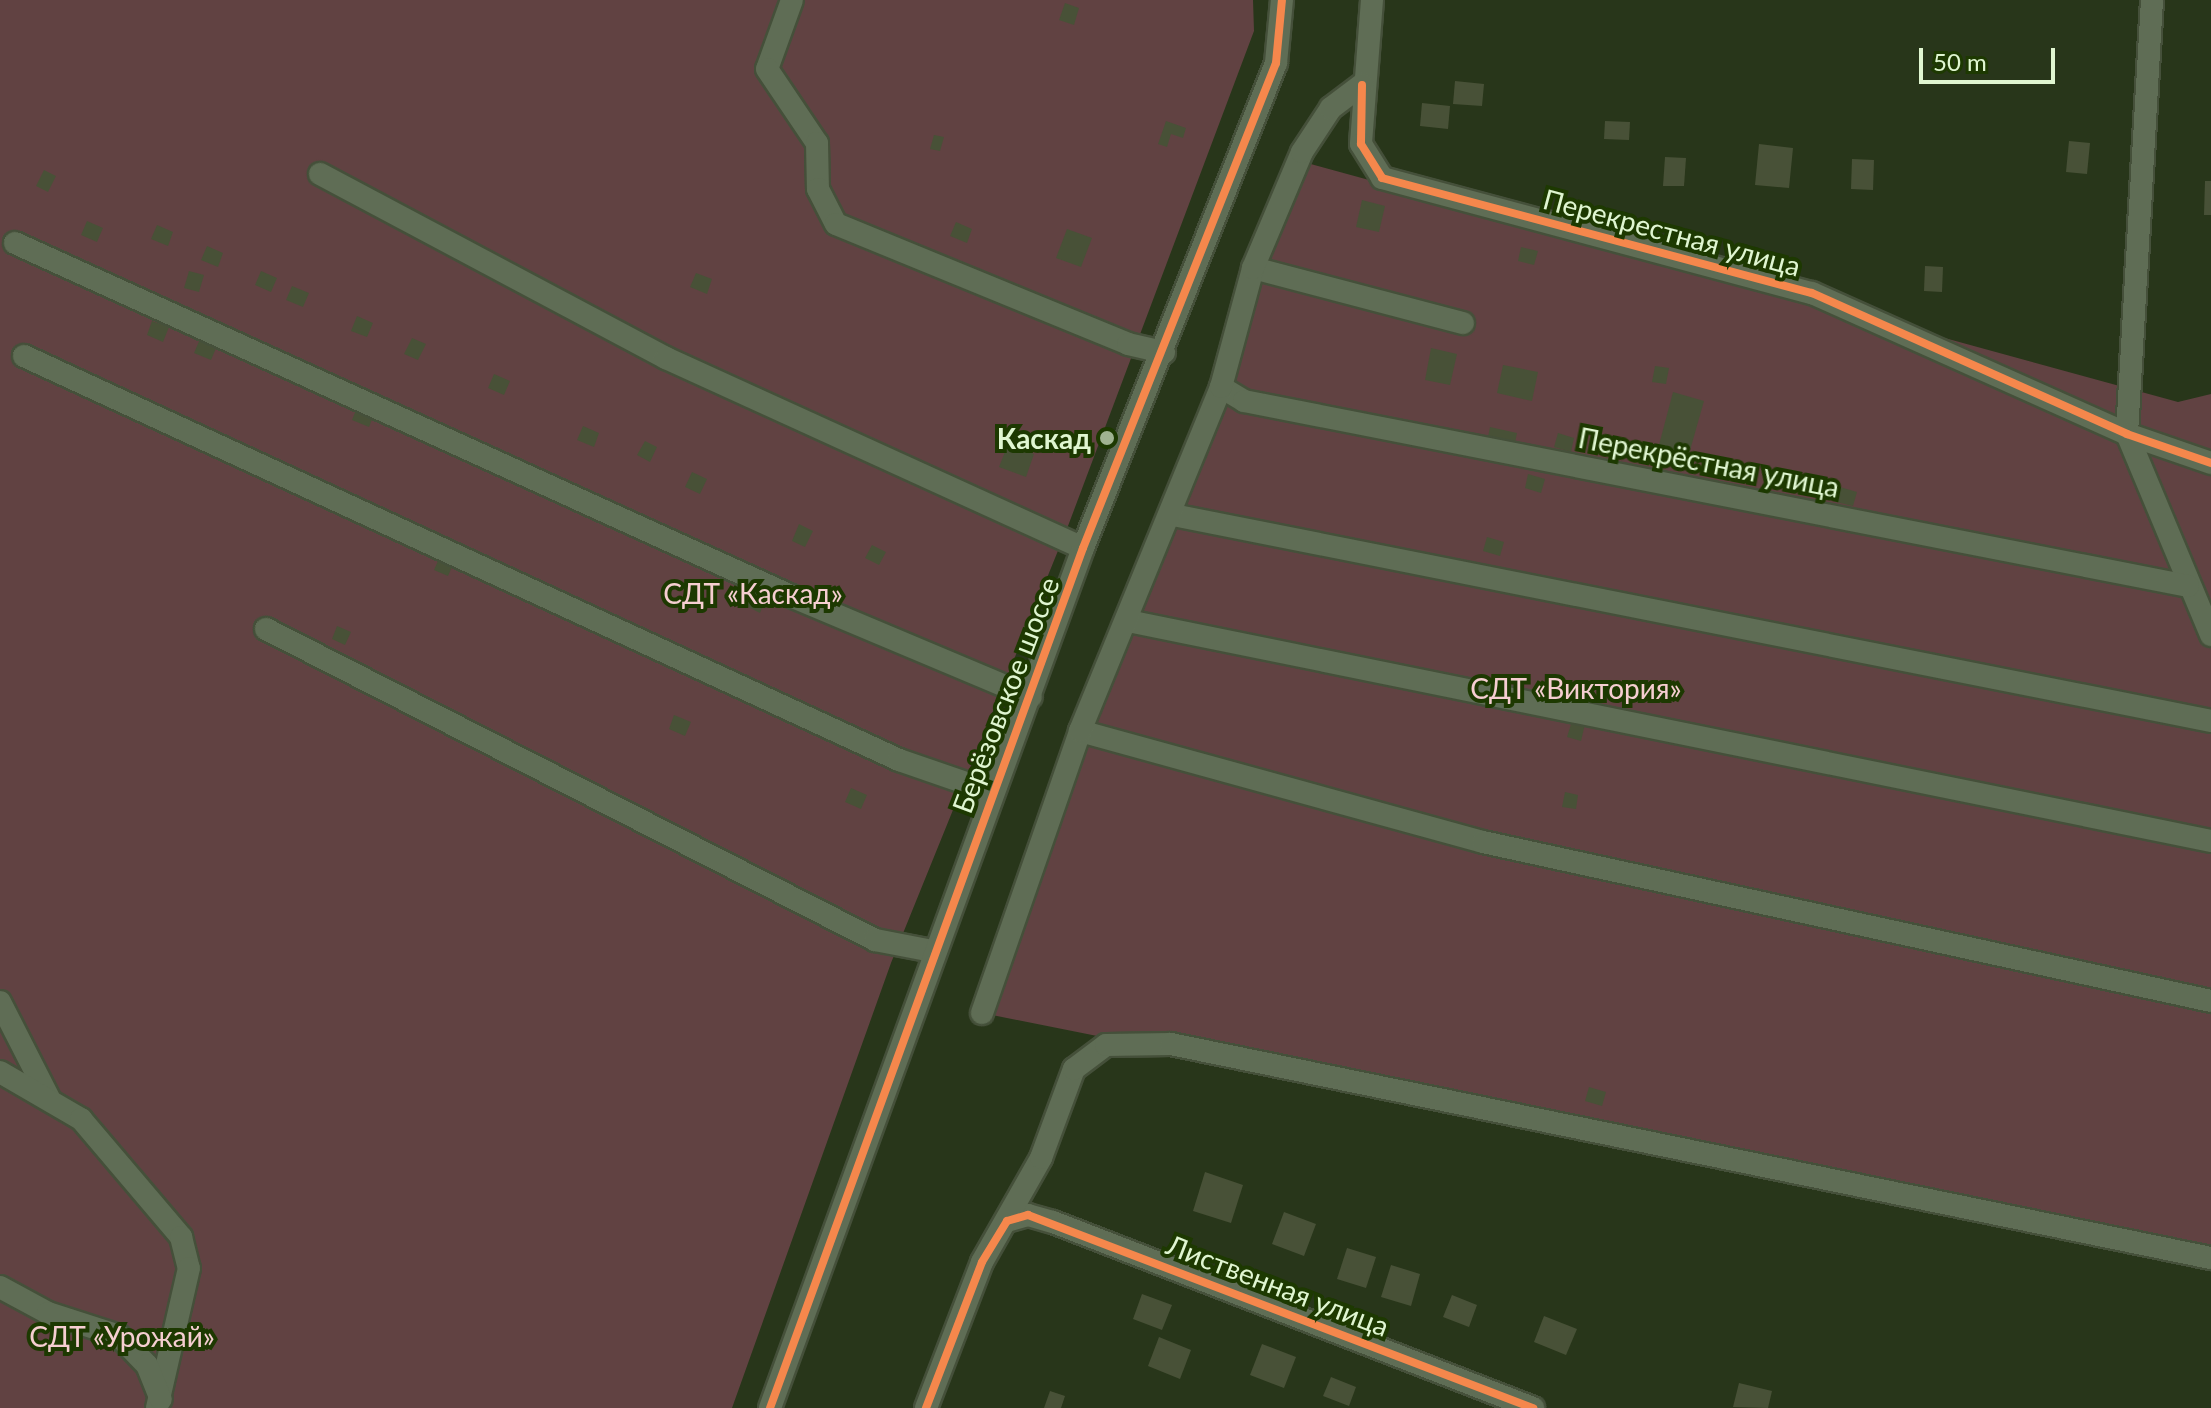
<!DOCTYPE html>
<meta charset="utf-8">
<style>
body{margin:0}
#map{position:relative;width:2211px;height:1408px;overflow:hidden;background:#28361a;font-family:Lato,sans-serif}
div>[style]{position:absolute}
.green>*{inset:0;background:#614242}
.building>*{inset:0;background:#485137}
.roads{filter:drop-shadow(2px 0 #45503a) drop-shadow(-2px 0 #45503a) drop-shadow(0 2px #45503a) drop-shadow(0 -2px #45503a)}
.minor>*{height:22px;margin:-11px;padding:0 11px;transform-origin:11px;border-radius:11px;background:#5f6d55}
.cycleway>*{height:8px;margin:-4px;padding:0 4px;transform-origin:4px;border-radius:4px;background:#f5874c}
.dots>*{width:22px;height:22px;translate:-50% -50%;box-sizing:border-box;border:4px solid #1d3901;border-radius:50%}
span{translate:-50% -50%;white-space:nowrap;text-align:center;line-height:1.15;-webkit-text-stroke:8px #1d3901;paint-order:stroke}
.street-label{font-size:28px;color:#e0f6d1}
.poi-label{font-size:28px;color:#e0f6d1;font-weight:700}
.right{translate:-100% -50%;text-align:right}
.park-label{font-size:28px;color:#f6ced1}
.scale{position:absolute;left:1919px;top:48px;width:136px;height:36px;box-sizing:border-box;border:4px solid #e0f6d1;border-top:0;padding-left:10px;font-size:24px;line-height:28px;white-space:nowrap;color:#e0f6d1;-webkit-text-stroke:6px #1d3901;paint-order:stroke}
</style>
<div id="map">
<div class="green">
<div style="clip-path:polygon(0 0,1253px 0,1254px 31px,1068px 526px,891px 963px,732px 1408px,0 1408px)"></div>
<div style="clip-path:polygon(1307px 163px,2178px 402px,2211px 394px,2211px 1259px,982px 1013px)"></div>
</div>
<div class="building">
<div style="clip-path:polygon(1065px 3px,1079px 8px,1074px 25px,1059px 20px)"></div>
<div style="clip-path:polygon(1455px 81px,1484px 84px,1482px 106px,1453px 104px)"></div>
<div style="clip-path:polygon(1422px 103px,1450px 106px,1448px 129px,1420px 126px)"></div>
<div style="clip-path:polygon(1166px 121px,1186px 128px,1183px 138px,1171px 134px,1167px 147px,1158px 144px)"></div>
<div style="clip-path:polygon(1605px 121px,1630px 122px,1629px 140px,1604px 139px)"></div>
<div style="clip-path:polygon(934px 135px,944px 137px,940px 151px,930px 149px)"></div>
<div style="clip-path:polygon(2069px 141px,2090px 143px,2087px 174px,2066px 172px)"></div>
<div style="clip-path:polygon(1759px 144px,1793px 148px,1789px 188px,1755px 185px)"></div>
<div style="clip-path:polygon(1665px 157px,1686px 158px,1684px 186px,1663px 186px)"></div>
<div style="clip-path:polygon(1852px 159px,1874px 160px,1873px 190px,1851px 189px)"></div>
<div style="clip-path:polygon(44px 170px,56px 176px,48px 192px,36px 186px)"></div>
<div style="clip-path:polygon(2205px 181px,2211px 181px,2211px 215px,2204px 215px)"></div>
<div style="clip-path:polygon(1362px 200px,1385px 206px,1379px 232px,1356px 227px)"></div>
<div style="clip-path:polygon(87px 221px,103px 228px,97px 242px,81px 235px)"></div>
<div style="clip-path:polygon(956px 222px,972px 229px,967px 243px,950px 236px)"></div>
<div style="clip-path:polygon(157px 225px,173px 232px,168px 246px,151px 239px)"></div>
<div style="clip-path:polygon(1067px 229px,1092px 238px,1081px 267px,1056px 258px)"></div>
<div style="clip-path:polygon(207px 246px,223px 253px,218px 267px,201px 260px)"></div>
<div style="clip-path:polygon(1521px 247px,1538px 251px,1534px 265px,1518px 261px)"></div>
<div style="clip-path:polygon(1925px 266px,1943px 267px,1942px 292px,1924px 291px)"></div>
<div style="clip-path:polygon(189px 271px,204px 275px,199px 292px,184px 288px)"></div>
<div style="clip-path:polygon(261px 271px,277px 278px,271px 292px,255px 285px)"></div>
<div style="clip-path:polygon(696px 273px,712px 279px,707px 294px,690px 287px)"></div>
<div style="clip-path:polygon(292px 286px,309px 293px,303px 307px,286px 300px)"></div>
<div style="clip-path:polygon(357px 316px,373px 323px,367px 337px,351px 331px)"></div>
<div style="clip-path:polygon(152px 321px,169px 327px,163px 342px,147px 335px)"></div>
<div style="clip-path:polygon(412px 338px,426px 344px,418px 360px,404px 354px)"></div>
<div style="clip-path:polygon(200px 339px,217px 346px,211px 360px,194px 353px)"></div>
<div style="clip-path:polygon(1431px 348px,1457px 354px,1450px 385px,1425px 380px)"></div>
<div style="clip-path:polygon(1503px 365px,1538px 372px,1532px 401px,1497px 393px)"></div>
<div style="clip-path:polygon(1655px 366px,1669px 368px,1666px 384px,1652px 382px)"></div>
<div style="clip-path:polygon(494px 374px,510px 381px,504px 395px,488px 388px)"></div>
<div style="clip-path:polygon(1673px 392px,1704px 401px,1689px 454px,1659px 445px)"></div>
<div style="clip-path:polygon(358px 405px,375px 412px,369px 427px,352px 420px)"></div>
<div style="clip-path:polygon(583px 426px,599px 433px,594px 447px,577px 440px)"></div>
<div style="clip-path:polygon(1490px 427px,1517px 433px,1513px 453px,1486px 447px)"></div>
<div style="clip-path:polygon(1558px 433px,1574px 438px,1571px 452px,1554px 447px)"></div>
<div style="clip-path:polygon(645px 441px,657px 447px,650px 462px,637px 455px)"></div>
<div style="clip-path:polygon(1008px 444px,1034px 454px,1026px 477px,999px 467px)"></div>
<div style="clip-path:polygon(692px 472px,707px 479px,700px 494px,685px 487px)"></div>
<div style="clip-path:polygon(1528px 474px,1545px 479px,1541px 493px,1525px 488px)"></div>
<div style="clip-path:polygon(1840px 487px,1857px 492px,1853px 506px,1836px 502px)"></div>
<div style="clip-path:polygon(799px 524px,813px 531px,805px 547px,792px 541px)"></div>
<div style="clip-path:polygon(1487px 537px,1504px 542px,1500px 556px,1483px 551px)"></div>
<div style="clip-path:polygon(872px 545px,886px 552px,879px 565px,865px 558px)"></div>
<div style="clip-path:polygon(441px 554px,455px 560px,448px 576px,434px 570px)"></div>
<div style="clip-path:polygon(753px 590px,767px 596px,760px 613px,746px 606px)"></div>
<div style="clip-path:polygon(337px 626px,351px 632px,345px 645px,332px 639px)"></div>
<div style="clip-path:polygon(674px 715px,691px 722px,685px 736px,669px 729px)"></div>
<div style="clip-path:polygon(1572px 721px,1585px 724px,1581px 741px,1567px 737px)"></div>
<div style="clip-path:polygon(851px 788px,867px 795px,861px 809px,845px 802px)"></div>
<div style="clip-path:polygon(1565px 792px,1578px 795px,1576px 809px,1562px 807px)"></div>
<div style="clip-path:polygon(1589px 1087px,1606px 1092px,1602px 1106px,1585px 1101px)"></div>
<div style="clip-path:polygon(1205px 1172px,1243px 1185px,1231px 1223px,1193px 1211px)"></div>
<div style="clip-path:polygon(1284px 1212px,1316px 1224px,1304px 1256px,1272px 1244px)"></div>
<div style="clip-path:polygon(1347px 1248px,1376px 1257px,1366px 1288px,1337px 1279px)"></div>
<div style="clip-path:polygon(1391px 1265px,1420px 1274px,1411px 1306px,1381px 1297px)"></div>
<div style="clip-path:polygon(1142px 1294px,1172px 1305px,1162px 1330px,1133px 1319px)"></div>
<div style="clip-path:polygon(1452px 1295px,1477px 1305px,1469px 1327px,1443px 1317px)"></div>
<div style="clip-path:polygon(1544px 1316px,1577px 1329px,1566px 1355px,1534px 1342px)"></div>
<div style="clip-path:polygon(1159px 1337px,1191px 1350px,1180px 1379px,1148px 1366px)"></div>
<div style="clip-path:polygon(1262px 1344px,1296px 1357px,1284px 1388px,1250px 1375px)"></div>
<div style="clip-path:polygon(1331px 1377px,1356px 1387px,1349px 1406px,1323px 1396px)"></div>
<div style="clip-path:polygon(1739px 1383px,1772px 1391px,1768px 1408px,1733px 1407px)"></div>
<div style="clip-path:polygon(1050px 1391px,1065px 1396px,1061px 1408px,1044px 1408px)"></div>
</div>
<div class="roads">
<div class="minor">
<div style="left:792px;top:0;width:73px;rotate:109.9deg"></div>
<div style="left:767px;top:69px;width:89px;rotate:56deg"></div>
<div style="left:817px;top:143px;width:46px;rotate:88.8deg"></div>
<div style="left:818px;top:189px;width:39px;rotate:63deg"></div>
<div style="left:836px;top:224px;width:316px;rotate:22.3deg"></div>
<div style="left:1128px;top:344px;width:37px;rotate:13deg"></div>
<div style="left:1372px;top:0;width:144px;rotate:94.4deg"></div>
<div style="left:1361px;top:144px;width:40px;rotate:58deg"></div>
<div style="left:1382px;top:178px;width:445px;rotate:15deg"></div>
<div style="left:1812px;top:293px;width:345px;rotate:24.1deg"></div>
<div style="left:2127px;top:434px;width:89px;rotate:19deg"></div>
<div style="left:2152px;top:0;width:435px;rotate:93.3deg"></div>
<div style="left:2127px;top:434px;width:218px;rotate:67.3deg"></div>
<div style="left:320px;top:174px;width:392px;rotate:28deg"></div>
<div style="left:666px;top:358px;width:458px;rotate:24.5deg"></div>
<div style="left:15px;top:243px;width:853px;rotate:24.46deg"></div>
<div style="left:791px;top:596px;width:260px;rotate:22.8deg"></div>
<div style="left:1253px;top:268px;width:217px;rotate:14.7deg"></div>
<div style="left:24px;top:356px;width:964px;rotate:24.78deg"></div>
<div style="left:899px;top:760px;width:98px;rotate:19deg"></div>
<div style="left:1221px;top:387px;width:27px;rotate:31deg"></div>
<div style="left:1244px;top:401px;width:962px;rotate:11.09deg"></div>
<div style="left:1173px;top:515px;width:1058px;rotate:11.22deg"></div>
<div style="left:1133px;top:622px;width:1100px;rotate:11.48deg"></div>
<div style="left:266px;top:629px;width:684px;rotate:27.05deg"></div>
<div style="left:875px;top:940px;width:58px;rotate:10.9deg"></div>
<div style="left:1080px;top:731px;width:418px;rotate:15.4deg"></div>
<div style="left:1483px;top:842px;width:745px;rotate:12.32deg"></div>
<div style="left:0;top:1002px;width:110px;rotate:63deg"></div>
<div style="left:982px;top:1013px;width:299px;rotate:-70.8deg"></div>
<div style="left:1080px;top:731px;width:372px;rotate:-67.7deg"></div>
<div style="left:1221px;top:387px;width:123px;rotate:-74.9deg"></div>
<div style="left:1253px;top:268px;width:126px;rotate:-67.1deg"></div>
<div style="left:1302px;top:152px;width:53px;rotate:-56.6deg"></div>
<div style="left:1331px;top:108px;width:39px;rotate:-37deg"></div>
<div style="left:0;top:1072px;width:94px;rotate:30.1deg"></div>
<div style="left:81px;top:1119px;width:155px;rotate:49.7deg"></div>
<div style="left:181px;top:1237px;width:32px;rotate:76deg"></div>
<div style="left:189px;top:1268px;width:144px;rotate:102.9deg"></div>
<div style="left:1007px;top:1221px;width:22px;rotate:-16deg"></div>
<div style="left:1028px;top:1215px;width:26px;rotate:16deg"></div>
<div style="left:1053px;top:1222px;width:515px;rotate:21.18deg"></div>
<div style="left:0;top:1287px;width:55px;rotate:28.4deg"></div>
<div style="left:48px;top:1313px;width:75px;rotate:17.9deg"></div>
<div style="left:119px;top:1336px;width:40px;rotate:46deg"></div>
<div style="left:147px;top:1365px;width:37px;rotate:68deg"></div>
<div style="left:770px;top:1408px;width:915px;rotate:-70deg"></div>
<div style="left:1083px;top:548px;width:522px;rotate:-68.3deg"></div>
<div style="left:1276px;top:63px;width:63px;rotate:-84.6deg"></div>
<div style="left:926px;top:1408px;width:156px;rotate:-69deg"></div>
<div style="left:982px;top:1262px;width:120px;rotate:-60.4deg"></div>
<div style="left:1041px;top:1158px;width:95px;rotate:-69.7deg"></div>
<div style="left:1074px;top:1069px;width:40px;rotate:-37deg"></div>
<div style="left:1106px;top:1045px;width:65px;rotate:-0.9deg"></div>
<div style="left:1171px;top:1044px;width:1062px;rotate:11.63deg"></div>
</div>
</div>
<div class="cycleway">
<div style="left:1362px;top:85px;width:59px;rotate:91deg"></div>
<div style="left:1361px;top:144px;width:40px;rotate:58deg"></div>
<div style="left:1382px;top:178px;width:445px;rotate:15deg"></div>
<div style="left:1812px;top:293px;width:345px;rotate:24.1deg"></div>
<div style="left:2127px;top:434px;width:89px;rotate:19deg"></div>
<div style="left:770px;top:1408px;width:915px;rotate:-70deg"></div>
<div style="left:1083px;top:548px;width:522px;rotate:-68.3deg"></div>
<div style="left:1276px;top:63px;width:63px;rotate:-84.6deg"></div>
<div style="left:926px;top:1408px;width:156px;rotate:-69deg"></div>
<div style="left:982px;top:1262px;width:48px;rotate:-58.6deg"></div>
<div style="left:1007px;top:1221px;width:22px;rotate:-16deg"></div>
<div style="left:1028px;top:1215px;width:541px;rotate:20.92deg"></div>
</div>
<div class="dots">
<div style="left:1107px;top:438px;background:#a0b391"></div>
</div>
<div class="street-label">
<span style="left:1672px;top:232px;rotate:15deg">Перекрестная улица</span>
<span style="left:1709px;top:462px;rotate:11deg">Перекрёстная улица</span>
<span style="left:1005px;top:695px;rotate:-69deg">Берёзовское шоссе</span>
<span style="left:1278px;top:1285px;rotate:21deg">Лиственная улица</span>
</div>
<div class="poi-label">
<span class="right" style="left:1091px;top:438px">Каскад</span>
</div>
<div class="park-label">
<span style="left:753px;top:593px">СДТ «Каскад»</span>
<span style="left:1576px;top:688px">СДТ «Виктория»</span>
<span style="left:122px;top:1336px">СДТ «Урожай»</span>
</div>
<div class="scale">50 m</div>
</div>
